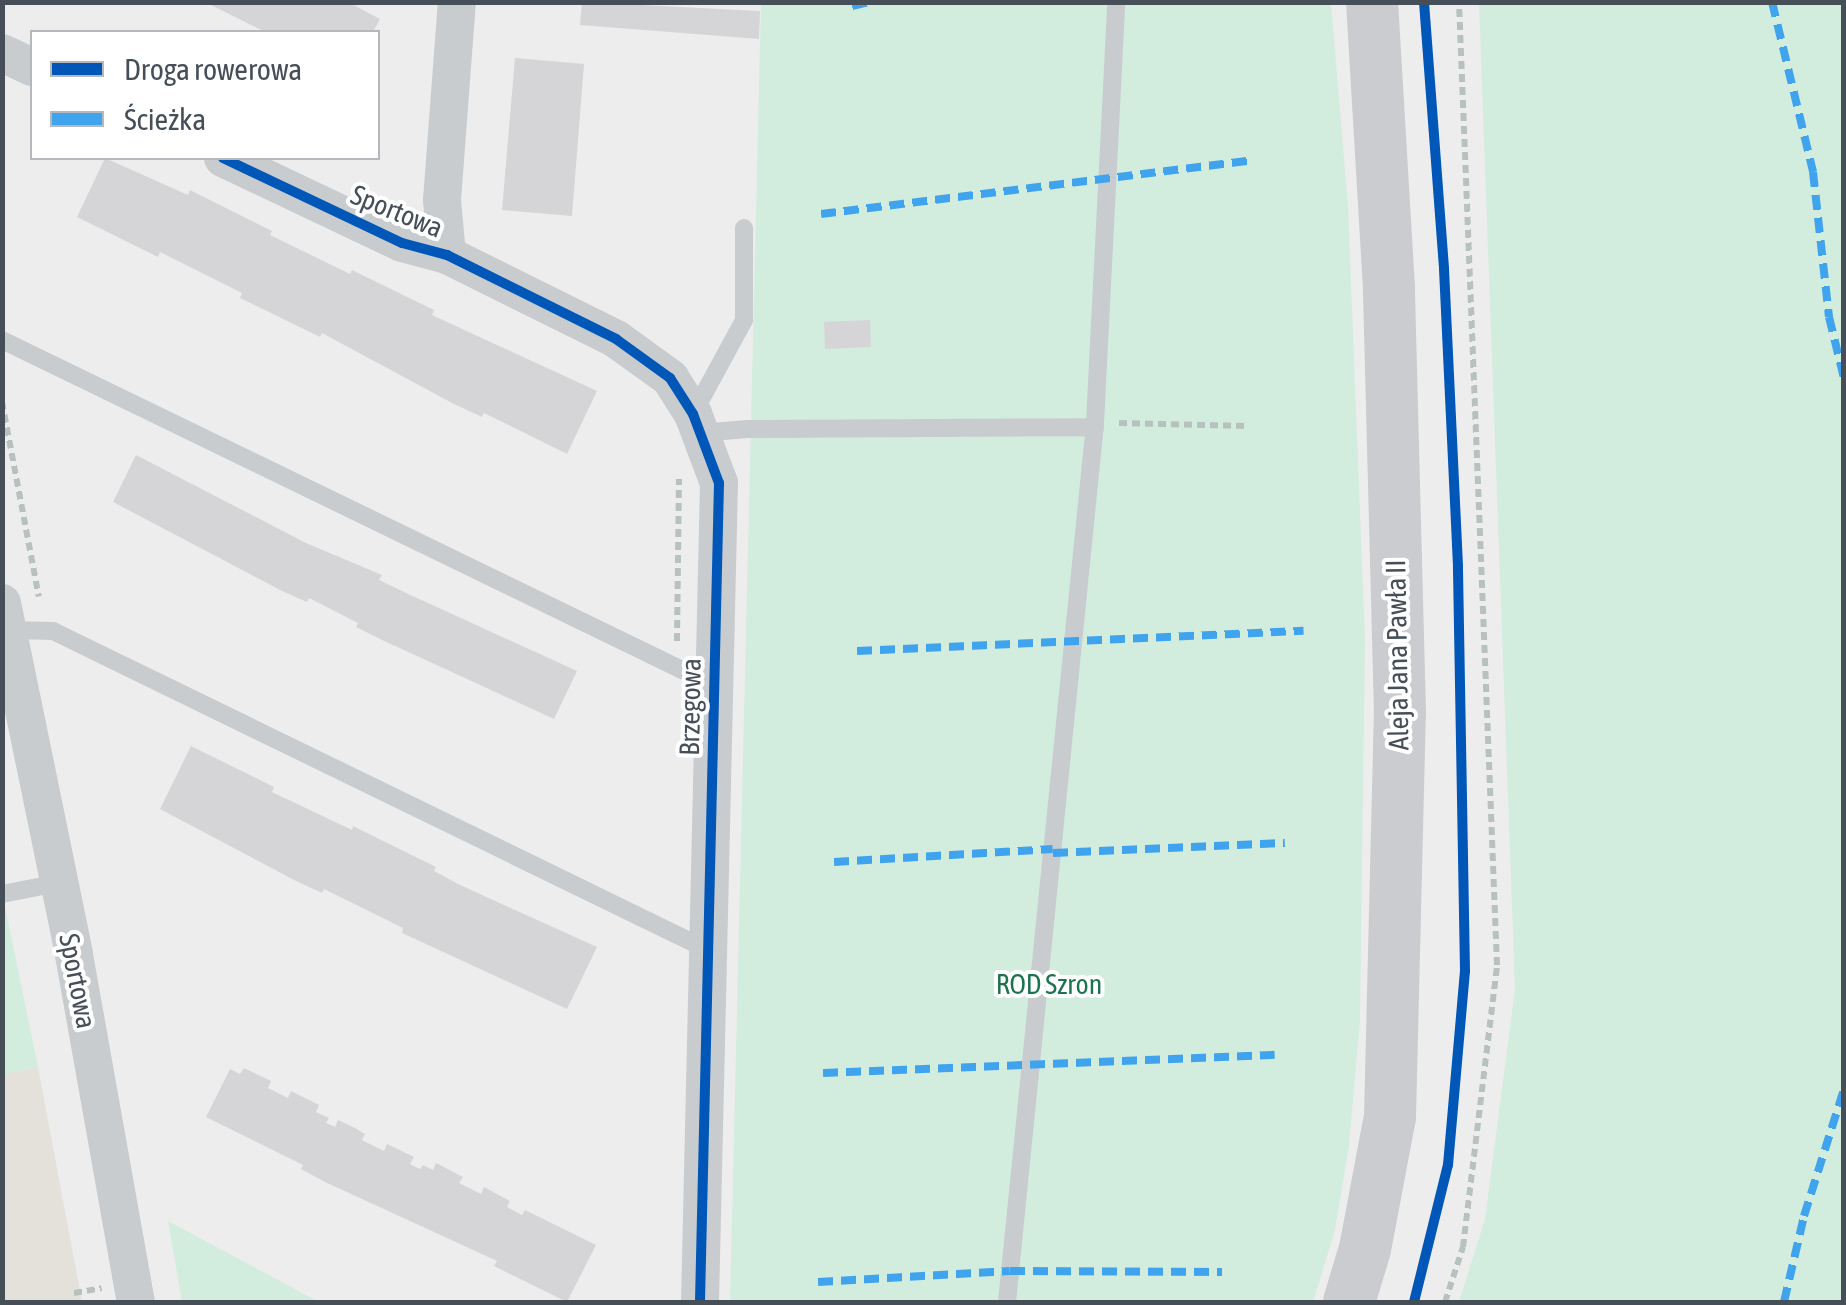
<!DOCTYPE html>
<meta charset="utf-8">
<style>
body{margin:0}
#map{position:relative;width:1846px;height:1305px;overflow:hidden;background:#eeeded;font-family:"Asap Condensed",sans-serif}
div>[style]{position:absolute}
.commercial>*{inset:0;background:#e4e1da}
.green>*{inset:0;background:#d2ecde}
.building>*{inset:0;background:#d5d5d7}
.path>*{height:6px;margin-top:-3px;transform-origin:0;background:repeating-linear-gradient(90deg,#b7c2bf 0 8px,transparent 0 13px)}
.lane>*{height:18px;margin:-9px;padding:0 9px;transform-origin:9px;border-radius:9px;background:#c9ccce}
.street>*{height:38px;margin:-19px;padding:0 19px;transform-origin:19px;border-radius:19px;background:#c9ccce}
.secondary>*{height:52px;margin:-26px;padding:0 26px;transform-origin:26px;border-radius:26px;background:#cacccf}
.quiet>*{height:8px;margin-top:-4px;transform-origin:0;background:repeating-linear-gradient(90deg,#3fa4ed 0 15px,transparent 0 23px)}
.cycleway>*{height:10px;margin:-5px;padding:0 5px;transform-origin:5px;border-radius:5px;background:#0057b8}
span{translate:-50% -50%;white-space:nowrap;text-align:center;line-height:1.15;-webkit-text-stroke:8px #fff;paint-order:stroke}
.street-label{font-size:28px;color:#464e58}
.park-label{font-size:28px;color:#1c734f}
.frame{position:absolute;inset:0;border:5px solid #464e58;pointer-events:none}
.legend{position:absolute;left:30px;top:30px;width:350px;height:130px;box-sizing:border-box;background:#fff;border:2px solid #b5b8bc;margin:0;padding:12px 18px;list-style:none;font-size:30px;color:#464e58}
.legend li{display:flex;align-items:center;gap:20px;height:50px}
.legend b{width:50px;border:2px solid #b5b8bc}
</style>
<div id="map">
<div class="commercial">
<div style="clip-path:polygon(38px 1067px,82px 1302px,3px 1302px,3px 1074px)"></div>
</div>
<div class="green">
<div style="clip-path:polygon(761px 3px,1331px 3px,1348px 206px,1365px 640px,1360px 1019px,1349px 1145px,1335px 1230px,1313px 1302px,730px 1302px)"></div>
<div style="clip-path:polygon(1479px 3px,1843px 3px,1843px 1302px,1459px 1302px,1485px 1219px,1515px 989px)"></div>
<div style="clip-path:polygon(2px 892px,38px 1067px,3px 1074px,2px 1074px)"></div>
<div style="clip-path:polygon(168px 1221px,319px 1302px,182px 1302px)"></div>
</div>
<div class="building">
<div style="clip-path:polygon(205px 2px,348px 2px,380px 19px,373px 32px,265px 32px)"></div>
<div style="clip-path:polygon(582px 2px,760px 11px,759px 39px,580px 25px)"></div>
<div style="clip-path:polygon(515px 58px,584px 64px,572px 216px,502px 210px)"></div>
<div style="clip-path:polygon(105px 158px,188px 195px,190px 190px,272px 231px,270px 235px,350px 274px,352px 270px,434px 310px,432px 315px,597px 391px,567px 454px,484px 413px,482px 417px,454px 404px,322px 333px,320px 337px,240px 298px,242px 293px,160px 252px,158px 257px,77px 217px)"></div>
<div style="clip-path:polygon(870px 320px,871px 347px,825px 349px,824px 322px)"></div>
<div style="clip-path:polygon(136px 455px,306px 543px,382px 575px,379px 580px,404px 592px,577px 671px,554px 719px,380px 639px,356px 627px,358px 623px,309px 598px,307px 602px,282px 591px,113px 502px)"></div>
<div style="clip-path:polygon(191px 746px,274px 787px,272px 792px,352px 830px,353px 826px,436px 867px,434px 871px,460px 885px,597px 947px,567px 1009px,402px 933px,403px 928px,324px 889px,322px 893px,294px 880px,160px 809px)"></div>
<div style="clip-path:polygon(244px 1068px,271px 1081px,268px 1088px,288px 1098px,291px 1091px,319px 1105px,316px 1112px,329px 1118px,326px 1123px,335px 1127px,338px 1120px,353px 1127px,365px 1134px,362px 1140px,384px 1151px,387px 1144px,414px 1157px,410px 1164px,420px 1169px,423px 1165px,433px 1170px,436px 1163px,463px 1177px,459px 1183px,481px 1194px,484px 1187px,510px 1201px,507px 1207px,522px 1215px,525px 1210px,596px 1245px,567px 1302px,494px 1266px,497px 1261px,325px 1182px,301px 1169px,303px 1165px,206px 1117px,230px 1069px,240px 1074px)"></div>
</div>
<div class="path">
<div style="left:2px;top:402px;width:198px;rotate:79.3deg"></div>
<div style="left:1119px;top:423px;width:129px;rotate:1.3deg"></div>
<div style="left:677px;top:641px;width:162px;rotate:-89.3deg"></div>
<div style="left:74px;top:1293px;width:28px;rotate:-10deg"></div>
<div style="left:1445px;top:1302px;width:58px;rotate:-71.9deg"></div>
<div style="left:1463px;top:1247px;width:284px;rotate:-83.1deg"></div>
<div style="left:1497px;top:965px;width:964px;rotate:-92.26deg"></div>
</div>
<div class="lane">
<div style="left:2px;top:340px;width:790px;rotate:25.88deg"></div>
<div style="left:693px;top:414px;width:107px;rotate:-61.5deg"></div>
<div style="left:744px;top:320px;width:92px;rotate:-90deg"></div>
<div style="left:700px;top:433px;width:48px;rotate:-4.8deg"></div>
<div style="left:748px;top:429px;width:347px;rotate:-0.3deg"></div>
<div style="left:8px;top:630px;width:45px;rotate:1.3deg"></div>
<div style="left:53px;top:631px;width:729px;rotate:25.97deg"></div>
<div style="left:2px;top:894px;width:57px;rotate:-11.1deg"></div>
<div style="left:1007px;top:1302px;width:883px;rotate:-84.28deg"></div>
<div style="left:1095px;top:423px;width:422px;rotate:-87.1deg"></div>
</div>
<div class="street">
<div style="left:2px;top:53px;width:33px;rotate:25deg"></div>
<div style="left:223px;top:158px;width:198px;rotate:25.4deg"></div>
<div style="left:402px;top:243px;width:47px;rotate:14.9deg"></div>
<div style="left:447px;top:255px;width:189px;rotate:26.4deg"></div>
<div style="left:616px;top:339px;width:67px;rotate:35.8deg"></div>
<div style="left:670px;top:378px;width:43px;rotate:57.4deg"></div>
<div style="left:693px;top:414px;width:74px;rotate:69.4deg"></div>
<div style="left:719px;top:483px;width:819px;rotate:91.33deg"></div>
<div style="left:447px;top:255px;width:55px;rotate:-95.2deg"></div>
<div style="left:442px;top:200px;width:199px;rotate:-85.7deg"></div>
<div style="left:2px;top:603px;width:359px;rotate:78.4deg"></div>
<div style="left:74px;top:955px;width:352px;rotate:79.9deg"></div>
</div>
<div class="secondary">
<div style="left:1349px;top:1302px;width:55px;rotate:-73.2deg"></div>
<div style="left:1365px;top:1249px;width:134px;rotate:-79.3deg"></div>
<div style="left:1390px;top:1117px;width:404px;rotate:-88.6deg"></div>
<div style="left:1400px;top:713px;width:425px;rotate:-91.5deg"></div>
<div style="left:1389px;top:288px;width:287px;rotate:-93.4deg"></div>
</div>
<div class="quiet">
<div style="left:1772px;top:2px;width:175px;rotate:76.4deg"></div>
<div style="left:1813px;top:172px;width:146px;rotate:83.7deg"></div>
<div style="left:1829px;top:317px;width:63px;rotate:76.2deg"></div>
<div style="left:852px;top:6px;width:17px;rotate:-13deg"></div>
<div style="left:821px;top:214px;width:435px;rotate:-7.1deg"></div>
<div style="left:857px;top:651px;width:447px;rotate:-2.6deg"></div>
<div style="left:1053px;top:853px;width:232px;rotate:-2.5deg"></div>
<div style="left:834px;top:862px;width:219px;rotate:-3.4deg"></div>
<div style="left:823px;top:1073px;width:452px;rotate:-2.3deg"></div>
<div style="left:818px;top:1282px;width:192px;rotate:-3.3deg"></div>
<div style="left:1010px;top:1271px;width:212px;rotate:0.3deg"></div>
<div style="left:1784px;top:1302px;width:88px;rotate:-76.9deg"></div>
<div style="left:1804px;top:1216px;width:133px;rotate:-72.5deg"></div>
</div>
<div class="cycleway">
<div style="left:223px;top:158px;width:198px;rotate:25.4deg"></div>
<div style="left:402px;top:243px;width:47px;rotate:14.9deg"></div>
<div style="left:447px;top:255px;width:189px;rotate:26.4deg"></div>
<div style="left:616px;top:339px;width:67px;rotate:35.8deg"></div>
<div style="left:670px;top:378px;width:43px;rotate:57.4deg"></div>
<div style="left:693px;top:414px;width:74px;rotate:69.4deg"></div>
<div style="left:719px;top:483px;width:819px;rotate:91.33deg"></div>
<div style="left:1414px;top:1302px;width:141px;rotate:-76.1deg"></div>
<div style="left:1448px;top:1165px;width:195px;rotate:-85deg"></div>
<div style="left:1465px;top:971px;width:405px;rotate:-91deg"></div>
<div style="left:1458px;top:566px;width:298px;rotate:-92.7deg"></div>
<div style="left:1444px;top:268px;width:267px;rotate:-94.3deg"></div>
</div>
<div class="street-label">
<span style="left:397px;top:211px;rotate:22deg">Sportowa</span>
<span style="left:1397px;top:655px;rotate:-91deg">Aleja Jana Pawła II</span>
<span style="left:690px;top:707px;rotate:-89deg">Brzegowa</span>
<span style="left:78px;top:981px;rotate:79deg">Sportowa</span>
</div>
<div class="park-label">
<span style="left:1049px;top:984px">ROD Szron</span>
</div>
<div class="frame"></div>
<ul class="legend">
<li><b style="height:12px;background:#0057b8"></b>Droga rowerowa</li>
<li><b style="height:12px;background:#3fa4ed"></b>Ścieżka</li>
</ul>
</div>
